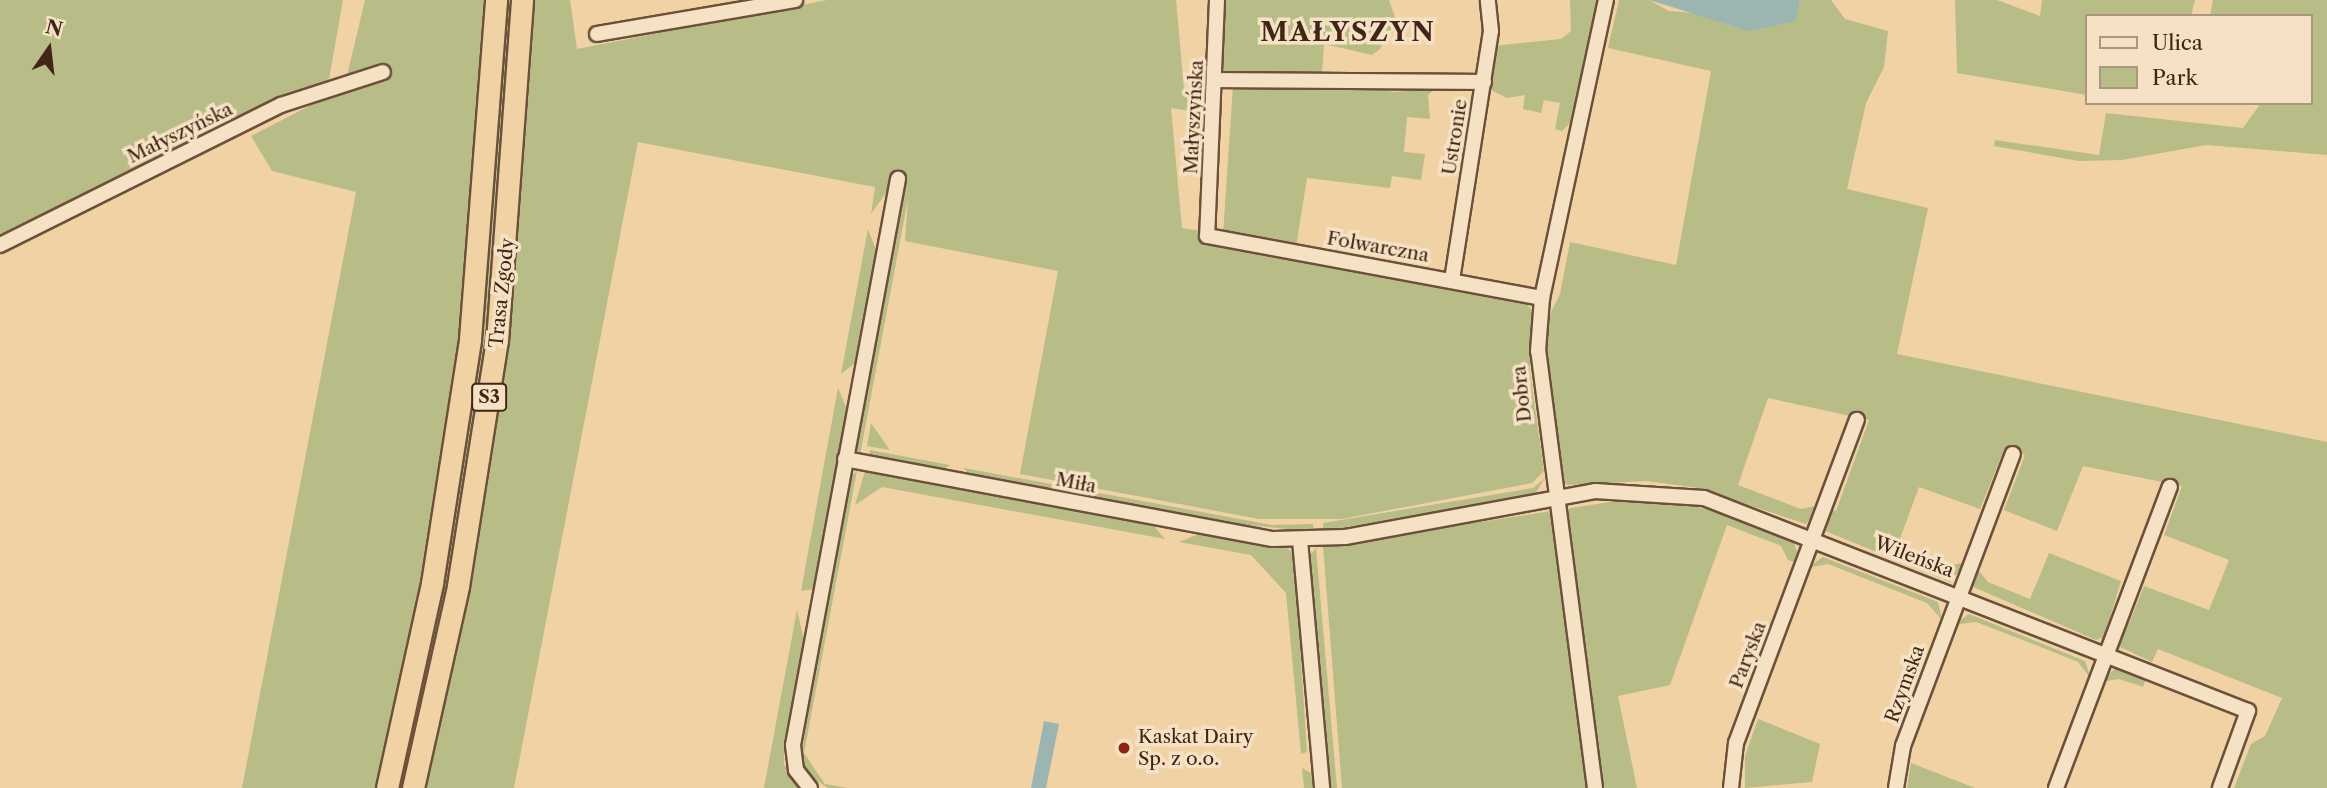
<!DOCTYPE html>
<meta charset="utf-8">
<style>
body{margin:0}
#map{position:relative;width:2327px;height:788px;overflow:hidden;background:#f0d2a5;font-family:"Libre Caslon Text",serif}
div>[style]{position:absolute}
.green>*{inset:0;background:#b8bc87}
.water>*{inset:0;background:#9db5b0}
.roads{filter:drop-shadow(2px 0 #6d503a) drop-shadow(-2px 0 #6d503a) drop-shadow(0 2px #6d503a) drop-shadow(0 -2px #6d503a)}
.minor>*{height:14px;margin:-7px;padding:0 7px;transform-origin:7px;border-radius:7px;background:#f5e2c4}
.highway>*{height:21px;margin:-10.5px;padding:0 10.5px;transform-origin:10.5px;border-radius:10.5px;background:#f0d2a5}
.dots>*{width:19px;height:19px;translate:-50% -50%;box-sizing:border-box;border:4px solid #f5e2c4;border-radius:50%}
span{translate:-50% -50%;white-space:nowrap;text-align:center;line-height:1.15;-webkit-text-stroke:7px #f5e2c4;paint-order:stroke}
.shield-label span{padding:2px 5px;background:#f5e2c4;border:2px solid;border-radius:5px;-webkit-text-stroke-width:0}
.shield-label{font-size:18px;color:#412516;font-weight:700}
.street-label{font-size:19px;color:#412516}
.poi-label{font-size:19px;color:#412516}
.left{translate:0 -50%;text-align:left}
.district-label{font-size:26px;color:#412516;font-weight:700;letter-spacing:2px}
.legend{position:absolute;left:2085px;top:14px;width:228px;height:91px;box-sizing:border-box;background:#f5e2c4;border:2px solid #ad967e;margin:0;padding:9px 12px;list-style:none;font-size:21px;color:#412516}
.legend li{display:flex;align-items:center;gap:14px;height:35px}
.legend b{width:35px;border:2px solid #ad967e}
.north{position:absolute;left:14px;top:14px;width:70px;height:70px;-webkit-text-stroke:5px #f5e2c4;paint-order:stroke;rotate:14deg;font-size:19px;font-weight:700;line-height:28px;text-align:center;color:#412516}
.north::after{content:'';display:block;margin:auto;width:24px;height:32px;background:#412516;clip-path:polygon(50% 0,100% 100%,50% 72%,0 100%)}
</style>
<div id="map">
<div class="green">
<div style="clip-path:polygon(0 0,343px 0,329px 79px,0 234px)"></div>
<div style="clip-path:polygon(365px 0,570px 0,577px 49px,827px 0,1176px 0,1184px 90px,1202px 88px,1202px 77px,1208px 76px,1209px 90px,1196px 112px,1171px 108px,1182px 228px,1201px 231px,1200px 240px,1526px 303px,1532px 310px,1530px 371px,1544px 471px,1532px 483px,1342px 519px,1259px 519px,1020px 474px,1058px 271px,905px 241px,908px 199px,860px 455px,854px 445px,902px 193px,888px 190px,871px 214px,875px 187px,638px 142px,514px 788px,242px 788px,356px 192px,272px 171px,251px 136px,344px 88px)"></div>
<div style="clip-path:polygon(1220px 0,1389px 0,1396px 20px,1380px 49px,1372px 55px,1324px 44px,1322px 72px,1365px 79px,1480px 74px,1479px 79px,1373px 83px,1219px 76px)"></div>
<div style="clip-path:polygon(1570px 0,1601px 0,1574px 119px,1562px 131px,1555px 129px,1560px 103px,1544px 100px,1541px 113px,1523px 109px,1525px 95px,1507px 98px,1487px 88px,1493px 46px,1561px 39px,1571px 31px)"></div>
<div style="clip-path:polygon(1619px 0,1649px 0,1669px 11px,1796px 21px,1800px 0,1831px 0,1845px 19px,1888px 31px,1884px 67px,1866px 103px,1847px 189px,1928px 208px,1897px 354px,2327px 442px,2327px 788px,2234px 788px,2251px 744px,2265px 736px,2282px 698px,2158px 649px,2152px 662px,2118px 646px,2122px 623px,2128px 626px,2144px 586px,2209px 610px,2229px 560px,2164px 535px,2182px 486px,2083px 466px,2057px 531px,2004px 510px,2025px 455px,2004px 450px,1980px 509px,1919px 487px,1897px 547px,1946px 566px,1966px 562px,1950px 582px,1825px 531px,1829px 509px,1836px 511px,1869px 420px,1768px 398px,1738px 485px,1801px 509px,1820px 505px,1806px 524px,1698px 488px,1647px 481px,1568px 485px,1560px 480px,1546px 381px,1548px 318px,1560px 294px,1570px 242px,1676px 265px,1711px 71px,1608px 48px)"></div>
<div style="clip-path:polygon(1955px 0,1997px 0,2040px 16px,2042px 0,2195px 0,2191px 16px,2087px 16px,2087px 95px,1957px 73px)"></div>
<div style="clip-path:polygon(2213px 0,2327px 0,2327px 155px,2206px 145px,2122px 160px,2079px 161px,1994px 146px,1995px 140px,2099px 155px,2106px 113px,2243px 128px,2261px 103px,2311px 103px,2311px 16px,2210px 16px)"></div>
<div style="clip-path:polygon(1320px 82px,1395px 92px,1436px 88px,1428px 95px,1430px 119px,1407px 117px,1404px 152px,1425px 154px,1421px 180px,1392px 176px,1390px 188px,1307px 178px,1296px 247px,1223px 235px,1233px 85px)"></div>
<div style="clip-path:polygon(868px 229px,876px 250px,855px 363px,841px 374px)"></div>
<div style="clip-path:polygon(838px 388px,847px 409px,813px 589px,801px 591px)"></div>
<div style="clip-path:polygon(871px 423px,890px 450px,867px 446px)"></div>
<div style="clip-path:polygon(870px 450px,950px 465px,940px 471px,868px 458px)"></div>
<div style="clip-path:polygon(964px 468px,1272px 525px,1313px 524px,1314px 532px,1211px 521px,969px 475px)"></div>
<div style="clip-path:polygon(857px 471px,804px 753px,825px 784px,848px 788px,828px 788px,806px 773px,801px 756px,848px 479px)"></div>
<div style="clip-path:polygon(865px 471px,1153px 525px,1165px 539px,882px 487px,855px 505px)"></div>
<div style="clip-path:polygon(1545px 478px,1535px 494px,1323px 531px,1323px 523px,1533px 488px)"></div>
<div style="clip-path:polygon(1617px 501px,1691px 505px,1730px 516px,1793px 540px,1799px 557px,1797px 563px,1788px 560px,1781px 546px,1727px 525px,1670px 685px,1618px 696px,1637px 788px,1342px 788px,1323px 546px)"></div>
<div style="clip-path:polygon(1199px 534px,1282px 545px,1294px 553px,1307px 752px,1301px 754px,1286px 593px,1251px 555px,1179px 542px)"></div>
<div style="clip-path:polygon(1316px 548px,1337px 788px,1328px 788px,1308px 558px)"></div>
<div style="clip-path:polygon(2049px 553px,2121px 581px,2104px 637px,2096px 640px,1969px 585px,1975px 566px,1988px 582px,2030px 599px)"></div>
<div style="clip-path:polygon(1823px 557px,1938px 602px,1942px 620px,1927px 603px,1828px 564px,1807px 568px)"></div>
<div style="clip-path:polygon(797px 610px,804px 640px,784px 742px,784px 764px,798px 788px,764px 788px)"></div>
<div style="clip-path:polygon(1969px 614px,2085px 661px,2091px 679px,2078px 662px,2028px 642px,1976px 622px,1953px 625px)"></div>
<div style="clip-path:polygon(2117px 667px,2146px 679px,2143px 687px,2119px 679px,2100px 682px)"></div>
<div style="clip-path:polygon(1758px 719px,1820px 744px,1812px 782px,1745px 788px,1745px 756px)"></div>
<div style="clip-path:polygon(1911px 763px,1975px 788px,1907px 788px)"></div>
<div style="clip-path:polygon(1302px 768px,1314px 775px,1315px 788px,1304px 788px)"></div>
</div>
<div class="water">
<div style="clip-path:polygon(1649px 0,1800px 0,1796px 21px,1749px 31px)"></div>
<div style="clip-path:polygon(1044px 721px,1059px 724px,1046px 788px,1031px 788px)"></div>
</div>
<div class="roads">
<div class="minor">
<div style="left:1217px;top:0;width:236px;rotate:92.4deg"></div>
<div style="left:1207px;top:236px;width:341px;rotate:10.5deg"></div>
<div style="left:597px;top:34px;width:201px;rotate:-9.7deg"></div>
<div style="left:1216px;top:80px;width:268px;rotate:0.4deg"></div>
<div style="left:0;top:245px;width:314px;rotate:-26.5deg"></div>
<div style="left:281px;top:105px;width:107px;rotate:-17.9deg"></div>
<div style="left:1452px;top:280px;width:252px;rotate:-81.1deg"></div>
<div style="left:1491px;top:31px;width:31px;rotate:-96deg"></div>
<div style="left:845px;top:459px;width:435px;rotate:10.6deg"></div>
<div style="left:1273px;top:539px;width:72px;rotate:-1.6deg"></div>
<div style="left:1345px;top:537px;width:254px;rotate:-10.4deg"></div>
<div style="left:1595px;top:491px;width:109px;rotate:3.7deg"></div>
<div style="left:1704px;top:498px;width:584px;rotate:21.38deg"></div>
<div style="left:2248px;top:711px;width:82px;rotate:110deg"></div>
<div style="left:1300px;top:540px;width:249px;rotate:84.9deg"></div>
<div style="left:810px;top:788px;width:23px;rotate:-128deg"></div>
<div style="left:796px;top:770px;width:25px;rotate:-97deg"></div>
<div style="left:793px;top:745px;width:576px;rotate:-79.49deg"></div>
<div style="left:1595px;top:788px;width:441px;rotate:-97.4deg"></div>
<div style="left:1538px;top:351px;width:53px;rotate:-85.7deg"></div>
<div style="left:1542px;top:298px;width:305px;rotate:-77.9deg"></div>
<div style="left:1731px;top:788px;width:45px;rotate:-83.7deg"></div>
<div style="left:1736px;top:743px;width:345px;rotate:-69.5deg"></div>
<div style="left:1896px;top:788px;width:43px;rotate:-80.5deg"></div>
<div style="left:1903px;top:746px;width:312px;rotate:-69.4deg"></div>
<div style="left:2056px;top:788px;width:322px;rotate:-69.3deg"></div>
</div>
<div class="highway">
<div style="left:387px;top:788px;width:210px;rotate:-77.6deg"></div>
<div style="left:432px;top:583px;width:247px;rotate:-81.1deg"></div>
<div style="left:470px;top:339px;width:340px;rotate:-85.6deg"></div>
<div style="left:413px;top:788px;width:207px;rotate:-77.4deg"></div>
<div style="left:458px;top:586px;width:248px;rotate:-81deg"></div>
<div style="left:497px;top:341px;width:342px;rotate:-85.8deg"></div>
</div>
</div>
<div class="dots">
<div style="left:1124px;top:748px;background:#8f2418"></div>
</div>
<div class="shield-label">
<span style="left:489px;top:397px">S3</span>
</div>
<div class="street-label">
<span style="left:1194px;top:117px;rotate:-87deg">Małyszyńska</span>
<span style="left:180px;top:133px;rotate:-26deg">Małyszyńska</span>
<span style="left:1455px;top:137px;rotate:-81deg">Ustronie</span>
<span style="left:1378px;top:247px;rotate:10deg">Folwarczna</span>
<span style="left:502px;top:293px;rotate:-84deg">Trasa Zgody</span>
<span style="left:1522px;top:394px;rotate:-96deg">Dobra</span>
<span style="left:1076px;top:483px;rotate:11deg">Miła</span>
<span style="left:1914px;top:557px;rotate:21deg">Wileńska</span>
<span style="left:1748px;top:655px;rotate:-69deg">Paryska</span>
<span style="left:1905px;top:684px;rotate:-70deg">Rzymska</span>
</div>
<div class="poi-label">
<span class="left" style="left:1138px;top:748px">Kaskat Dairy<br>Sp. z o.o.</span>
</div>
<div class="district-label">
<span style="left:1348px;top:33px">MAŁYSZYN</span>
</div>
<ul class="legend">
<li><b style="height:9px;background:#f5e2c4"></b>Ulica</li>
<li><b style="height:19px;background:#b8bc87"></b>Park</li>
</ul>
<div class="north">N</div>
</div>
